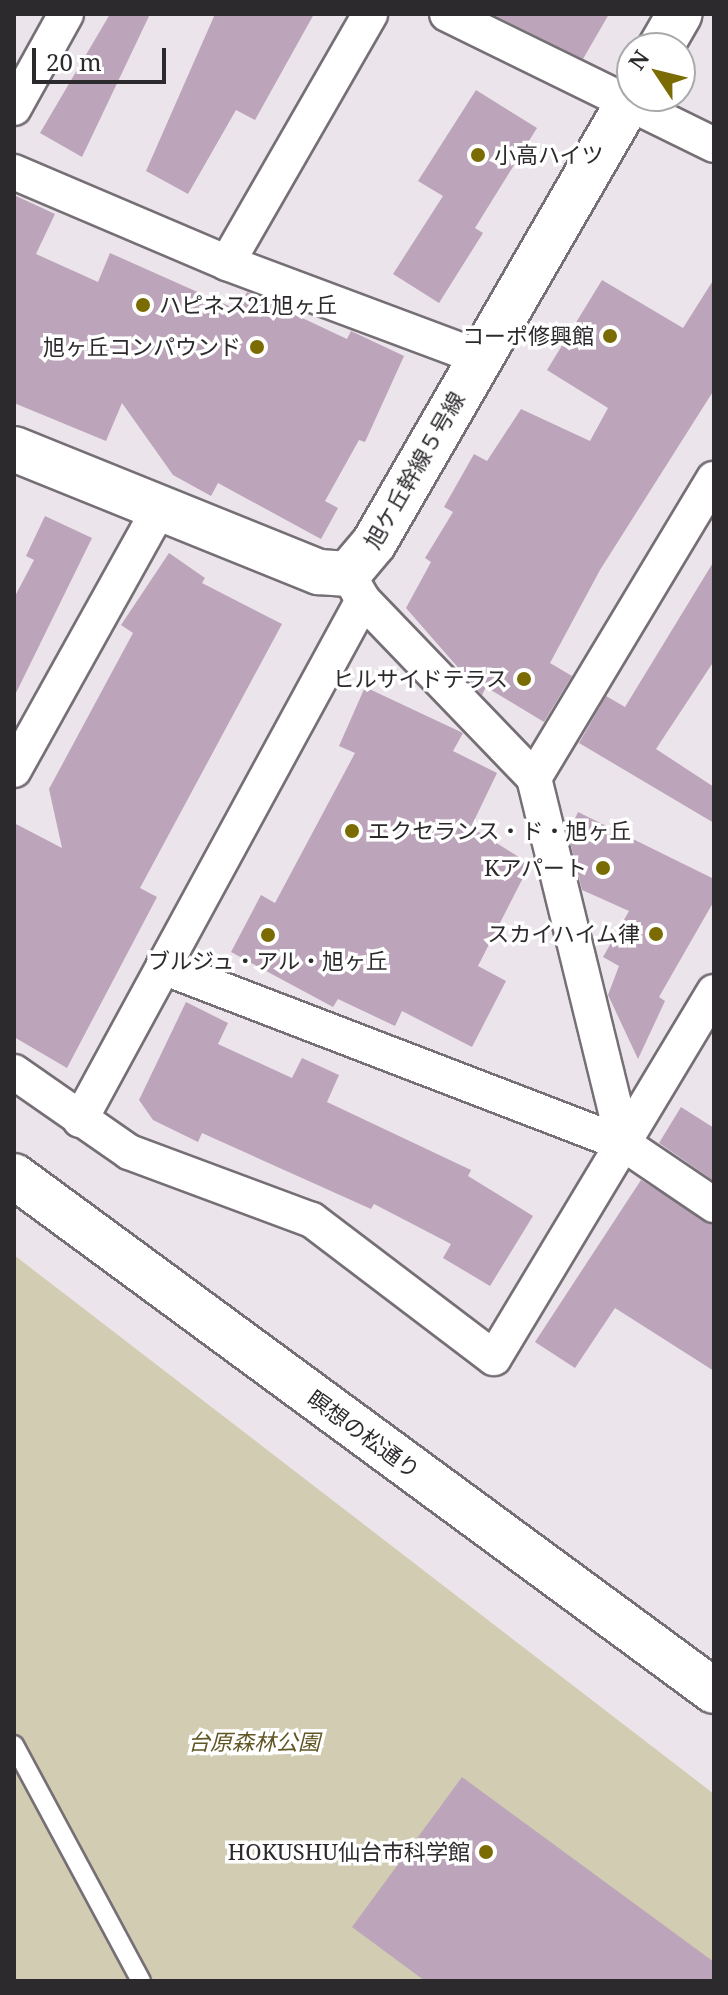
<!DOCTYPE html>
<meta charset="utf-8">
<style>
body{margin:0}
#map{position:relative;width:728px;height:1995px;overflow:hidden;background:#ebe4eb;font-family:"Noto Serif","Noto Sans JP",serif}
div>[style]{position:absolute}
.green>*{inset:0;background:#d2cdb2}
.building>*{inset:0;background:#bca5ba}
.roads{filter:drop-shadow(2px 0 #766f75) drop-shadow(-2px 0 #766f75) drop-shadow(0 2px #766f75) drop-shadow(0 -2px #766f75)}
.service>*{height:18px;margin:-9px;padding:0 9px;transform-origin:9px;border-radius:9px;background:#fff}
.minor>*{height:34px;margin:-17px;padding:0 17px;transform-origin:17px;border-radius:17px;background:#fff}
.tertiary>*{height:44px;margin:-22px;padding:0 22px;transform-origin:22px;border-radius:22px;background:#fff}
.dots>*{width:22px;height:22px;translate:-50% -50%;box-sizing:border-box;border:4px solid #fff;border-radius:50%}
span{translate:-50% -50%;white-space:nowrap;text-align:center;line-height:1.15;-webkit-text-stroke:7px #fff;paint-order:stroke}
.poi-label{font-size:22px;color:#2d2a2d}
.left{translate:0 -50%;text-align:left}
.right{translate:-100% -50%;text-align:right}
.street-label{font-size:22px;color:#2d2a2d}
.park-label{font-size:22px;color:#605725;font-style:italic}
.frame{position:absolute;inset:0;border:16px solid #2d2a2d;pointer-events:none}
.north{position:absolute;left:616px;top:32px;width:80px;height:80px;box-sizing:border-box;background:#fff;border:2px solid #abaaab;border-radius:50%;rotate:305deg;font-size:22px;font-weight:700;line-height:32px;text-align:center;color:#2d2a2d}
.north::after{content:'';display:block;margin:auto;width:28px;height:36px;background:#7b6b03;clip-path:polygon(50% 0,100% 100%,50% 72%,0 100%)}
.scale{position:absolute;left:32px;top:48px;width:134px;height:36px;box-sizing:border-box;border:4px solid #2d2a2d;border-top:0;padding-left:10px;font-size:24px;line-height:28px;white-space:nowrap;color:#2d2a2d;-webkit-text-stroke:6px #fff;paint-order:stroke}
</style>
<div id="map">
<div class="green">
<div style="clip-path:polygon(14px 1255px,714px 1794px,714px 1981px,14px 1981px)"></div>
</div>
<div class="building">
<div style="clip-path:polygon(110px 14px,150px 14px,82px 157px,40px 133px)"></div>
<div style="clip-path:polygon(215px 14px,314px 14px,255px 120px,236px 110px,188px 194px,146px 171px)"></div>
<div style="clip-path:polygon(492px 14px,609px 14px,583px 59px)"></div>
<div style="clip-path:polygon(476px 90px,537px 128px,475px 228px,483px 233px,439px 303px,393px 274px,443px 196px,418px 181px)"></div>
<div style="clip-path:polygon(14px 195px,55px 214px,36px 254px,98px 282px,110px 253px,238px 310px,247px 292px,347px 339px,351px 331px,404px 356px,365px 442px,359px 440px,325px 501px,338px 508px,321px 539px,218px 483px,211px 496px,173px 475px,122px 403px,106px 441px,14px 403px)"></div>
<div style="clip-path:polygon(714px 279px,714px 390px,600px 570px,550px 663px,572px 676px,544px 722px,486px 687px,482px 695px,406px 608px,431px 562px,425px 558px,453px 512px,444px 507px,474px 454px,487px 461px,521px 409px,590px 441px,608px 408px,547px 370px,602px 280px,683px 328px)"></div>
<div style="clip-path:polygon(45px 516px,92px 538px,14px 697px,14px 598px,34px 560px,26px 556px)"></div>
<div style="clip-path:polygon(169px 553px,205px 578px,202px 583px,282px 624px,140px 888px,157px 897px,67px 1068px,14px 1037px,14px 823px,62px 848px,49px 789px,133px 633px,121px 625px)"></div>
<div style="clip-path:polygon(714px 561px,714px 661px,656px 749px,714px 787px,714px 823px,579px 743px,606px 696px,625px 707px)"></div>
<div style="clip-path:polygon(365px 687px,463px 733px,453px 751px,497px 773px,471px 827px,530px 864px,478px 966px,506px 981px,472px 1047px,402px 1011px,395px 1026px,338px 999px,333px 1007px,231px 952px,261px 895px,275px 903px,355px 753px,339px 746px)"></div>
<div style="clip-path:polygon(578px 812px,714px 879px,714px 901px,659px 997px,665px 1001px,638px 1059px,608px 995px,619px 966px,603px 957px,629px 911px,582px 890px,568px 834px)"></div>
<div style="clip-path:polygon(186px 1002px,228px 1023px,218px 1044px,292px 1078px,302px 1058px,339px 1075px,327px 1102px,471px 1170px,468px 1176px,533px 1216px,490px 1286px,443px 1258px,451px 1244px,374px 1204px,371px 1209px,202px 1133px,198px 1142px,153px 1120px,139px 1100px)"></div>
<div style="clip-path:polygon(681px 1107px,714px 1128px,714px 1181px,659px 1143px)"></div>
<div style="clip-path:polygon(641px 1180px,714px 1225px,714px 1371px,615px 1308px,575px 1368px,535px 1342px)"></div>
<div style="clip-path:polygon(462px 1777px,714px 1962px,714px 1981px,425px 1981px,352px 1927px)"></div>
</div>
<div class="roads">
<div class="service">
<div style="left:14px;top:1745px;width:268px;rotate:61.7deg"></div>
</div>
<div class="minor">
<div style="left:447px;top:14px;width:297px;rotate:26.1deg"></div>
<div style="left:14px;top:108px;width:107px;rotate:-61deg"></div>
<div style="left:14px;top:172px;width:232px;rotate:23.1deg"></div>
<div style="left:227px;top:263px;width:269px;rotate:20.5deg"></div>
<div style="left:227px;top:263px;width:287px;rotate:-60.1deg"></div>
<div style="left:348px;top:574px;width:30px;rotate:60deg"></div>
<div style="left:363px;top:600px;width:247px;rotate:46.1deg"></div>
<div style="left:534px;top:778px;width:377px;rotate:76.2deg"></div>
<div style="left:624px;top:1144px;width:109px;rotate:34.1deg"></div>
<div style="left:14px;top:770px;width:296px;rotate:-60.9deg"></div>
<div style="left:534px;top:778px;width:349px;rotate:-59deg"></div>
<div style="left:163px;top:967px;width:494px;rotate:21deg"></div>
<div style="left:14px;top:1072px;width:140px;rotate:34.8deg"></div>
<div style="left:129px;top:1152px;width:195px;rotate:20.4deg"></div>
<div style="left:312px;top:1220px;width:228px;rotate:37.2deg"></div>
<div style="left:494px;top:1358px;width:427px;rotate:-59deg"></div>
<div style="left:80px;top:1120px;width:592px;rotate:-61.44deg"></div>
</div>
<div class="tertiary">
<div style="left:660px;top:48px;width:39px;rotate:-60deg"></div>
<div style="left:14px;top:449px;width:329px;rotate:22deg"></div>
<div style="left:319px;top:572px;width:29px;rotate:4deg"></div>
<div style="left:348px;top:574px;width:40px;rotate:-50deg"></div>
<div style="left:374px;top:543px;width:516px;rotate:-60.01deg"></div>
<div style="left:14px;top:1176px;width:869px;rotate:36.34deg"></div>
</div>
</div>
<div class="dots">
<div style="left:478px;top:155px;background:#7b6b03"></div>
<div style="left:143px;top:305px;background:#7b6b03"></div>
<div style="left:610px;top:336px;background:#7b6b03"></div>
<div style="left:257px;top:347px;background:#7b6b03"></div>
<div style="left:524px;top:679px;background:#7b6b03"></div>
<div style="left:352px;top:831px;background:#7b6b03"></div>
<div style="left:603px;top:868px;background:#7b6b03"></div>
<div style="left:656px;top:934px;background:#7b6b03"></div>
<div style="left:268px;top:935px;background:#7b6b03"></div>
<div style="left:486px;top:1852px;background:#7b6b03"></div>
</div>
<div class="poi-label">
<span class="left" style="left:494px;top:155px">小高ハイツ</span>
<span class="left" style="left:159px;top:305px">ハピネス21旭ヶ丘</span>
<span class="right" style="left:594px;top:336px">コーポ修興館</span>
<span class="right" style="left:241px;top:347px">旭ヶ丘コンパウンド</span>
<span class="right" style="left:508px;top:679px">ヒルサイドテラス</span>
<span class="left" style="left:368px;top:831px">エクセランス・ド・旭ヶ丘</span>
<span class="right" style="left:587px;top:868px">Kアパート</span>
<span class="right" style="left:640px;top:934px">スカイハイム律</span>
<span style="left:268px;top:961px">ブルジュ・アル・旭ヶ丘</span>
<span class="right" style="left:470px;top:1852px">HOKUSHU仙台市科学館</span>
</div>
<div class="street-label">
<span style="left:414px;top:470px;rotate:-60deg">旭ケ丘幹線５号線</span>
<span style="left:364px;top:1434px;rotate:36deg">瞑想の松通り</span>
</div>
<div class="park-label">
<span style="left:254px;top:1742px">台原森林公園</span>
</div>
<div class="frame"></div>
<div class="north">N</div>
<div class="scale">20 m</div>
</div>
